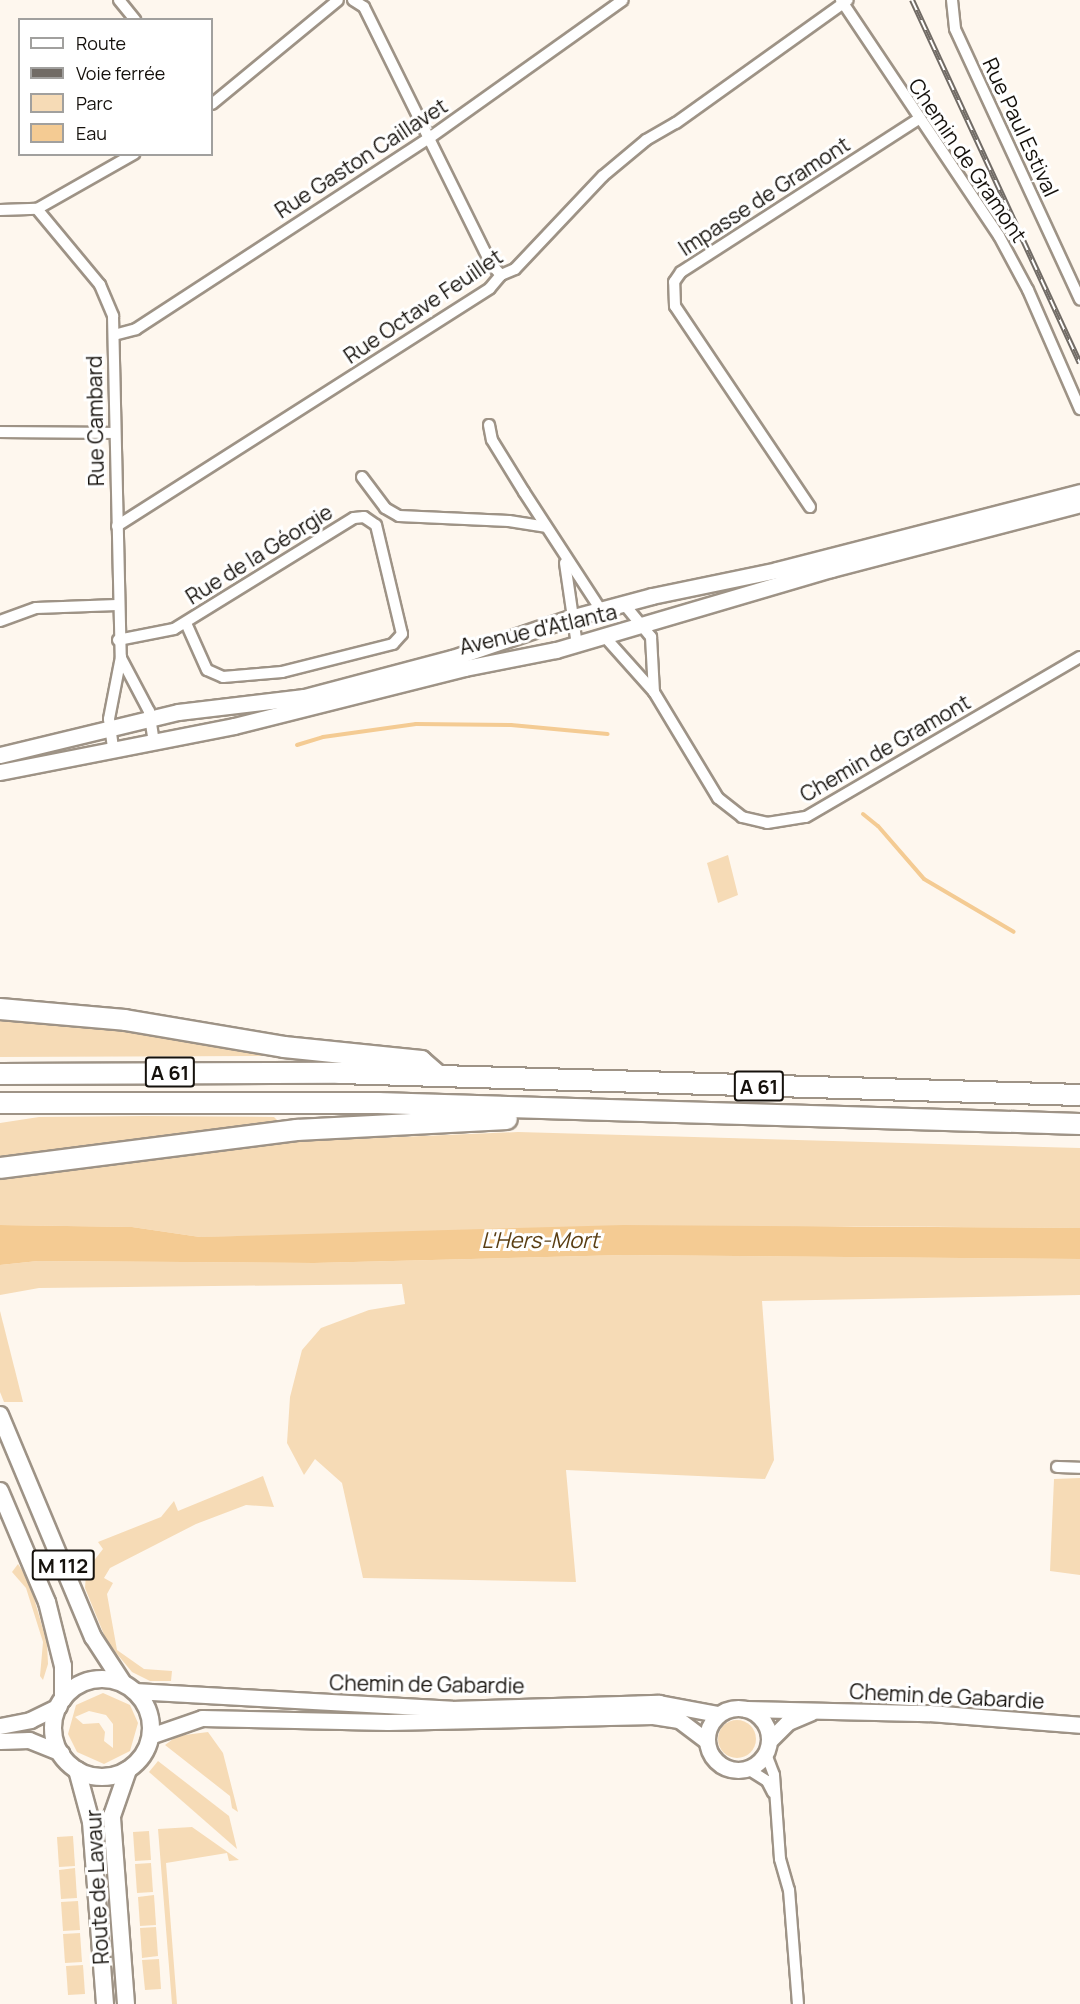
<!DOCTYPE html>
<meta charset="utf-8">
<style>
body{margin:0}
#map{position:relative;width:1080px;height:2004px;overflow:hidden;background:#fef7ee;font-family:Manrope,sans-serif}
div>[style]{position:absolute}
.green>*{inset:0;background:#f6dbb6}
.round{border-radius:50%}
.water>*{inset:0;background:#f4cb93}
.stream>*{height:4px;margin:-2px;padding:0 2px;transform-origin:2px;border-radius:2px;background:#f4cb93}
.roads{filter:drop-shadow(2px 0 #9e9386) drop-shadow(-2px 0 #9e9386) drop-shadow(0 2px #9e9386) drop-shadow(0 -2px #9e9386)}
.street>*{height:10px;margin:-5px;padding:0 5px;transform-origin:5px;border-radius:5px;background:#fff}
.secondary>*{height:15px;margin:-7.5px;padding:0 7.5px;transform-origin:7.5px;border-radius:7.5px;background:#fff}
.secondary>.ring{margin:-7.5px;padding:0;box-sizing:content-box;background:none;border:15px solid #fff;border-radius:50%}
.primary>*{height:16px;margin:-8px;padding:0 8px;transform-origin:8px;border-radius:8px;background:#fff}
.primary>.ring{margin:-8px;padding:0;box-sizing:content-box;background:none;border:16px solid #fff;border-radius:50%}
.highway>*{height:20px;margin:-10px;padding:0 10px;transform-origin:10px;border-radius:10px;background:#fff}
.rail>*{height:6px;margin-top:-3px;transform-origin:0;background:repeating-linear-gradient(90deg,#fff 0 11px,#716b65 0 22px);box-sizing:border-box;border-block:2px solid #716b65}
span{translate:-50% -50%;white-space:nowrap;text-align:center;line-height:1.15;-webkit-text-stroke:6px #fff;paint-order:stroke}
.shield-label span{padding:2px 4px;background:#fff;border:2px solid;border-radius:4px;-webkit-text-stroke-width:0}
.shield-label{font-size:20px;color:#15110c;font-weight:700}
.street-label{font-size:21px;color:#15110c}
.water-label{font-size:22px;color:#5a3e13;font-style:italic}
.legend{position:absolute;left:18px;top:18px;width:195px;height:138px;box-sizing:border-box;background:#fff;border:2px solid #a1a09e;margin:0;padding:8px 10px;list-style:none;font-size:18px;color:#15110c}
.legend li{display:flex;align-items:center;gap:12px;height:30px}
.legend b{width:30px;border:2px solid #a1a09e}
</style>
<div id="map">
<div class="green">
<div style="clip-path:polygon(728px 855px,738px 895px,718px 903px,707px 863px)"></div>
<div style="clip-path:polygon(0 1021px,89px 1026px,281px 1056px,0 1057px)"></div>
<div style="clip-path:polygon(144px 1116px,274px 1117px,279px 1122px,0 1157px,0 1123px,39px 1117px)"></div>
<div style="clip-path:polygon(518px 1132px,1080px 1148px,1080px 1228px,854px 1226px,200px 1237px,132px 1227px,0 1225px,0 1179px,282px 1142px)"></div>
<div style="clip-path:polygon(624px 1255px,1080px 1259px,1080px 1295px,762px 1301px,774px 1460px,765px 1479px,566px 1470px,576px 1582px,363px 1578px,342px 1483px,315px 1459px,304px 1475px,287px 1443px,290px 1397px,302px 1350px,321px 1328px,369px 1310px,405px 1304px,402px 1284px,39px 1288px,0 1295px,0 1265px,38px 1261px,314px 1263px)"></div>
<div style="clip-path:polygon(0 1311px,23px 1402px,4px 1402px,0 1392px)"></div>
<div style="clip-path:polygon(263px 1476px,274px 1507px,246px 1505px,196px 1524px,110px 1568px,104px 1578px,113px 1583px,107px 1594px,117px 1650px,144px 1669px,172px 1671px,171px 1681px,150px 1681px,132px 1672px,107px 1642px,85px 1588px,87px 1561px,92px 1563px,103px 1549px,98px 1542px,161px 1517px,174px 1501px,178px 1511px)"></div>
<div style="clip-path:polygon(1080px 1478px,1080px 1575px,1050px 1571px,1054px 1479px)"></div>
<div style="clip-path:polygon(18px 1564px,29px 1581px,47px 1643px,48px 1664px,43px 1680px,40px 1676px,43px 1642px,26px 1588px,12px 1572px)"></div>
<div style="clip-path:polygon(evenodd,103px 1693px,130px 1705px,138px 1723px,130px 1751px,104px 1764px,77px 1752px,68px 1734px,76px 1705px,103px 1693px,89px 1711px,106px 1715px,113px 1724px,113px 1748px,104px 1741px,105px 1732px,99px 1723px,83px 1724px,75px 1717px,89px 1711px)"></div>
<div class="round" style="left:718px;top:1720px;width:38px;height:38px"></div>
<div style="clip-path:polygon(208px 1732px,223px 1753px,238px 1812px,232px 1808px,230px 1796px,165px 1745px,177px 1736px)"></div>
<div style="clip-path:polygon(158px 1761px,229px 1816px,237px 1849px,149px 1772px)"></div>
<div style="clip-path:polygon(192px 1827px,239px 1860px,229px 1861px,227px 1853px,166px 1863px,177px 2004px,172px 2004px,158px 1829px)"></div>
<div style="clip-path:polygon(149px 1831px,151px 1860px,135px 1861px,133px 1832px)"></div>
<div style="clip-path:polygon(73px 1836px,75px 1866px,59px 1867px,57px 1837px)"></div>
<div style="clip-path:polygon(151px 1863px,153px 1892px,137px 1893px,135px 1864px)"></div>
<div style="clip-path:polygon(75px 1868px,77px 1898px,61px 1899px,59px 1870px)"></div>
<div style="clip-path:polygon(154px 1895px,156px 1925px,140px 1926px,138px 1897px)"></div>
<div style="clip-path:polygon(78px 1901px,80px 1930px,63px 1931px,61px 1902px)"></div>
<div style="clip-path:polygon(156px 1927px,158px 1956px,142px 1958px,140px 1928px)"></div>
<div style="clip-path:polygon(80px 1933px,82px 1962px,65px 1963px,63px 1934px)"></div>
<div style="clip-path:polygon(159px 1959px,161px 1989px,145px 1990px,142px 1960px)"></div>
<div style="clip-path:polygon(83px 1965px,85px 1994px,68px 1995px,66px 1966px)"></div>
</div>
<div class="water">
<div style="clip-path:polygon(0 1225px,132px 1227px,200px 1237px,623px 1225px,1080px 1228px,1080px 1259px,624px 1255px,314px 1263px,38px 1261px,0 1265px)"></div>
</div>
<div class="stream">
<div style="left:297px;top:745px;width:27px;rotate:-17deg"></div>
<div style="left:323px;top:737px;width:94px;rotate:-8deg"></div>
<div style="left:416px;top:724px;width:95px;rotate:0.6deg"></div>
<div style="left:511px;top:725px;width:97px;rotate:5.3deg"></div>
<div style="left:863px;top:814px;width:19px;rotate:39deg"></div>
<div style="left:878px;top:826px;width:70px;rotate:49deg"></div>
<div style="left:924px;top:879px;width:104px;rotate:30.5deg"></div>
</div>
<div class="roads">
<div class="street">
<div style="left:119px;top:0;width:26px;rotate:51deg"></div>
<div style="left:353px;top:0;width:13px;rotate:32deg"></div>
<div style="left:364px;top:7px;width:287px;rotate:63.7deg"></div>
<div style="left:491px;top:264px;width:15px;rotate:48deg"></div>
<div style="left:841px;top:0;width:284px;rotate:56.2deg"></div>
<div style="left:999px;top:236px;width:61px;rotate:61.8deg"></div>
<div style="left:1028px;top:290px;width:130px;rotate:66.4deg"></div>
<div style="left:952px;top:0;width:29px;rotate:84deg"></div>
<div style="left:955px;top:29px;width:298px;rotate:65.2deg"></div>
<div style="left:212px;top:104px;width:163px;rotate:-39.5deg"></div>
<div style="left:37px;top:209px;width:99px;rotate:50.3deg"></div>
<div style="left:100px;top:285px;width:34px;rotate:67deg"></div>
<div style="left:113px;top:316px;width:341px;rotate:88.7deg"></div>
<div style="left:121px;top:657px;width:63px;rotate:101deg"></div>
<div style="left:109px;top:719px;width:29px;rotate:82deg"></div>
<div style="left:0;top:210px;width:37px;rotate:-2deg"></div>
<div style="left:37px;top:209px;width:112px;rotate:-29.6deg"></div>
<div style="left:114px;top:335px;width:23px;rotate:-15deg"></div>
<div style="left:136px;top:329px;width:348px;rotate:-33.1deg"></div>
<div style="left:428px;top:139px;width:239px;rotate:-35.5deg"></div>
<div style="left:489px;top:425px;width:15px;rotate:79deg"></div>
<div style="left:492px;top:440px;width:61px;rotate:58.4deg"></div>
<div style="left:524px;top:492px;width:141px;rotate:56.9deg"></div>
<div style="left:0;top:432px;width:115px;rotate:0.5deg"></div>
<div style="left:362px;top:477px;width:39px;rotate:53deg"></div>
<div style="left:385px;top:508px;width:16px;rotate:30deg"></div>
<div style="left:399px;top:516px;width:110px;rotate:2.6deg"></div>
<div style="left:509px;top:521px;width:37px;rotate:9deg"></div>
<div style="left:810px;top:507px;width:242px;rotate:-123.9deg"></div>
<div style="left:675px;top:306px;width:24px;rotate:-92deg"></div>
<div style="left:674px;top:282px;width:12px;rotate:-55deg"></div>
<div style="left:681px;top:272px;width:284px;rotate:-32.8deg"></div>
<div style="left:117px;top:526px;width:442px;rotate:-32.5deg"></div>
<div style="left:490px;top:288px;width:17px;rotate:-50deg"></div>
<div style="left:501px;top:275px;width:15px;rotate:-23deg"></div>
<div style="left:515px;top:269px;width:128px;rotate:-46.6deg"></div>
<div style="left:603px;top:176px;width:56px;rotate:-39.9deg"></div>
<div style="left:646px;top:140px;width:34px;rotate:-30deg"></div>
<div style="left:676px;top:123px;width:211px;rotate:-35.6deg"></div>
<div style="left:565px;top:563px;width:83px;rotate:81.7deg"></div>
<div style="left:624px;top:604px;width:43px;rotate:50.7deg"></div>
<div style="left:651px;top:637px;width:55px;rotate:86.9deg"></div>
<div style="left:0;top:621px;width:38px;rotate:-20deg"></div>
<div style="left:36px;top:608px;width:81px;rotate:-2.1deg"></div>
<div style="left:604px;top:636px;width:75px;rotate:48.2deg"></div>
<div style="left:654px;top:692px;width:124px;rotate:58.9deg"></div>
<div style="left:718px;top:798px;width:31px;rotate:38deg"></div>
<div style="left:742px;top:817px;width:26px;rotate:13deg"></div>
<div style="left:767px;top:823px;width:39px;rotate:-9deg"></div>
<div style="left:806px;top:817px;width:317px;rotate:-30.3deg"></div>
<div style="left:118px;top:640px;width:57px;rotate:-11.1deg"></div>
<div style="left:174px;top:629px;width:211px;rotate:-31.7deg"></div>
<div style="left:354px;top:518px;width:10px;rotate:-6deg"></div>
<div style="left:364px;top:517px;width:14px;rotate:34deg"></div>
<div style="left:376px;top:525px;width:112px;rotate:76.6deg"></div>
<div style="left:402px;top:634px;width:13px;rotate:132deg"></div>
<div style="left:393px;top:644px;width:114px;rotate:165.8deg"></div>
<div style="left:282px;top:672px;width:59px;rotate:175.2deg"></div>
<div style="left:223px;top:677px;width:17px;rotate:-156deg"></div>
<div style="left:207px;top:670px;width:51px;rotate:-114.1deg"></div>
<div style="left:121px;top:658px;width:60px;rotate:62.2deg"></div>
<div style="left:149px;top:711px;width:31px;rotate:81deg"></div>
<div style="left:1057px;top:1467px;width:23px;rotate:2deg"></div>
<div style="left:766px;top:1754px;width:22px;rotate:69deg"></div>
<div style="left:774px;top:1775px;width:84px;rotate:85.9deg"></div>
<div style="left:780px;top:1859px;width:32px;rotate:74deg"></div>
<div style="left:789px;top:1890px;width:114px;rotate:85.5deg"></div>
<div style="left:748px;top:1769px;width:22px;rotate:32deg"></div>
<div style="left:767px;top:1781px;width:13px;rotate:63deg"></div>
</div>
<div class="secondary">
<div style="left:0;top:755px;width:183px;rotate:-13.6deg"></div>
<div style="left:178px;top:712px;width:127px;rotate:-6.8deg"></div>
<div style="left:304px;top:697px;width:153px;rotate:-14.8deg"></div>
<div style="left:452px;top:658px;width:125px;rotate:-18.7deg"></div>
<div style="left:570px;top:618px;width:85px;rotate:-15deg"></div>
<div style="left:652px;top:596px;width:128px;rotate:-11.7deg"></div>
<div style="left:777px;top:570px;width:313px;rotate:-14.4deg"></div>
<div style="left:0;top:772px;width:238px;rotate:-11.1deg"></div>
<div style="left:234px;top:726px;width:238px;rotate:-14.1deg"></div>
<div style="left:465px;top:668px;width:93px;rotate:-11.2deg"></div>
<div style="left:556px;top:650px;width:287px;rotate:-16.4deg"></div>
<div style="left:831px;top:569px;width:257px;rotate:-14.6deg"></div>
<div style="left:134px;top:1691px;width:318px;rotate:3.2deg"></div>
<div style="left:451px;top:1709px;width:208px;rotate:-1.7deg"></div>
<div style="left:659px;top:1703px;width:60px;rotate:10.6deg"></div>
<div class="ring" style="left:707px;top:1708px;width:47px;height:47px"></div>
<div style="left:746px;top:1709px;width:183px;rotate:1.3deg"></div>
<div style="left:929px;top:1713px;width:151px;rotate:4.5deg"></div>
<div style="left:0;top:1726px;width:31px;rotate:-11deg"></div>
<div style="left:30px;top:1720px;width:32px;rotate:-26deg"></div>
<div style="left:150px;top:1736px;width:55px;rotate:-19.1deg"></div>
<div style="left:202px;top:1718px;width:186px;rotate:1.2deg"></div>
<div style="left:388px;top:1722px;width:265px;rotate:-1.3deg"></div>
<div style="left:653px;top:1716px;width:26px;rotate:9deg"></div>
<div style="left:679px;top:1720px;width:34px;rotate:37deg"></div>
<div style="left:0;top:1741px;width:29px;rotate:-2deg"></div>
<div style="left:29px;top:1740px;width:35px;rotate:22deg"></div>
<div style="left:769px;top:1741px;width:27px;rotate:-45deg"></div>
<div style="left:788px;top:1722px;width:25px;rotate:-23deg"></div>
</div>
<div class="primary">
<div style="left:0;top:1415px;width:241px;rotate:67.3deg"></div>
<div style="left:93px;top:1637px;width:55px;rotate:56.9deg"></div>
<div style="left:0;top:1491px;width:121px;rotate:67.1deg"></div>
<div style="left:47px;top:1602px;width:66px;rotate:76deg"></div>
<div style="left:63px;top:1666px;width:33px;rotate:90deg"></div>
<div class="ring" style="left:53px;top:1679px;width:82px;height:82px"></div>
<div style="left:77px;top:1770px;width:54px;rotate:74.9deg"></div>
<div style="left:91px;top:1822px;width:183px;rotate:85.6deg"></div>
<div style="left:126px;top:2004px;width:189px;rotate:-94.3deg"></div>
<div style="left:112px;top:1816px;width:49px;rotate:-70.8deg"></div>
</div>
<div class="highway">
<div style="left:0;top:1009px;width:125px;rotate:5deg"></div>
<div style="left:125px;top:1020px;width:161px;rotate:9.6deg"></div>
<div style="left:284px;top:1047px;width:138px;rotate:5.8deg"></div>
<div style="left:421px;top:1061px;width:23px;rotate:41deg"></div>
<div style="left:0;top:1074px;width:339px;rotate:-0.2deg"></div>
<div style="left:339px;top:1073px;width:741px;rotate:1.7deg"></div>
<div style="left:0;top:1103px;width:378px"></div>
<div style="left:378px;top:1103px;width:702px;rotate:1.71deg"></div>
<div style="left:0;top:1168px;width:299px;rotate:-7.3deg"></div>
<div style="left:297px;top:1130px;width:210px;rotate:-3deg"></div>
</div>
</div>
<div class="rail">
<div style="left:912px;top:0;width:400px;rotate:65.2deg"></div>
</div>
<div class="shield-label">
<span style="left:170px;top:1072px">A 61</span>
<span style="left:759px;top:1086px">A 61</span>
<span style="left:63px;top:1565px">M 112</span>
</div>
<div class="street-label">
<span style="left:1021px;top:127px;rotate:65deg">Rue Paul Estival</span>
<span style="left:361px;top:158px;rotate:-33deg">Rue Gaston Caillavet</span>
<span style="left:968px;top:160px;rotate:56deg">Chemin de Gramont</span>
<span style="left:764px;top:196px;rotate:-33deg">Impasse de Gramont</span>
<span style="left:423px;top:306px;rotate:-34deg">Rue Octave Feuillet</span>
<span style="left:95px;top:421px;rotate:-91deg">Rue Cambard</span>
<span style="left:259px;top:554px;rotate:-32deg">Rue de la Géorgie</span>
<span style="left:538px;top:629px;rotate:-13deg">Avenue d'Atlanta</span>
<span style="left:885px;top:748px;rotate:-30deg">Chemin de Gramont</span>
<span style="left:427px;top:1684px;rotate:1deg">Chemin de Gabardie</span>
<span style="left:947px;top:1696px;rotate:3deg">Chemin de Gabardie</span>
<span style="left:97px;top:1887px;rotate:-93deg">Route de Lavaur</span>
</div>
<div class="water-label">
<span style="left:540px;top:1241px">L'Hers-Mort</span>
</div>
<ul class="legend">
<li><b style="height:8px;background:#fff"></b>Route</li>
<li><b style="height:8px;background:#716b65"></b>Voie ferrée</li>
<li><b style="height:16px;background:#f6dbb6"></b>Parc</li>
<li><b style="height:16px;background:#f4cb93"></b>Eau</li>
</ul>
</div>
